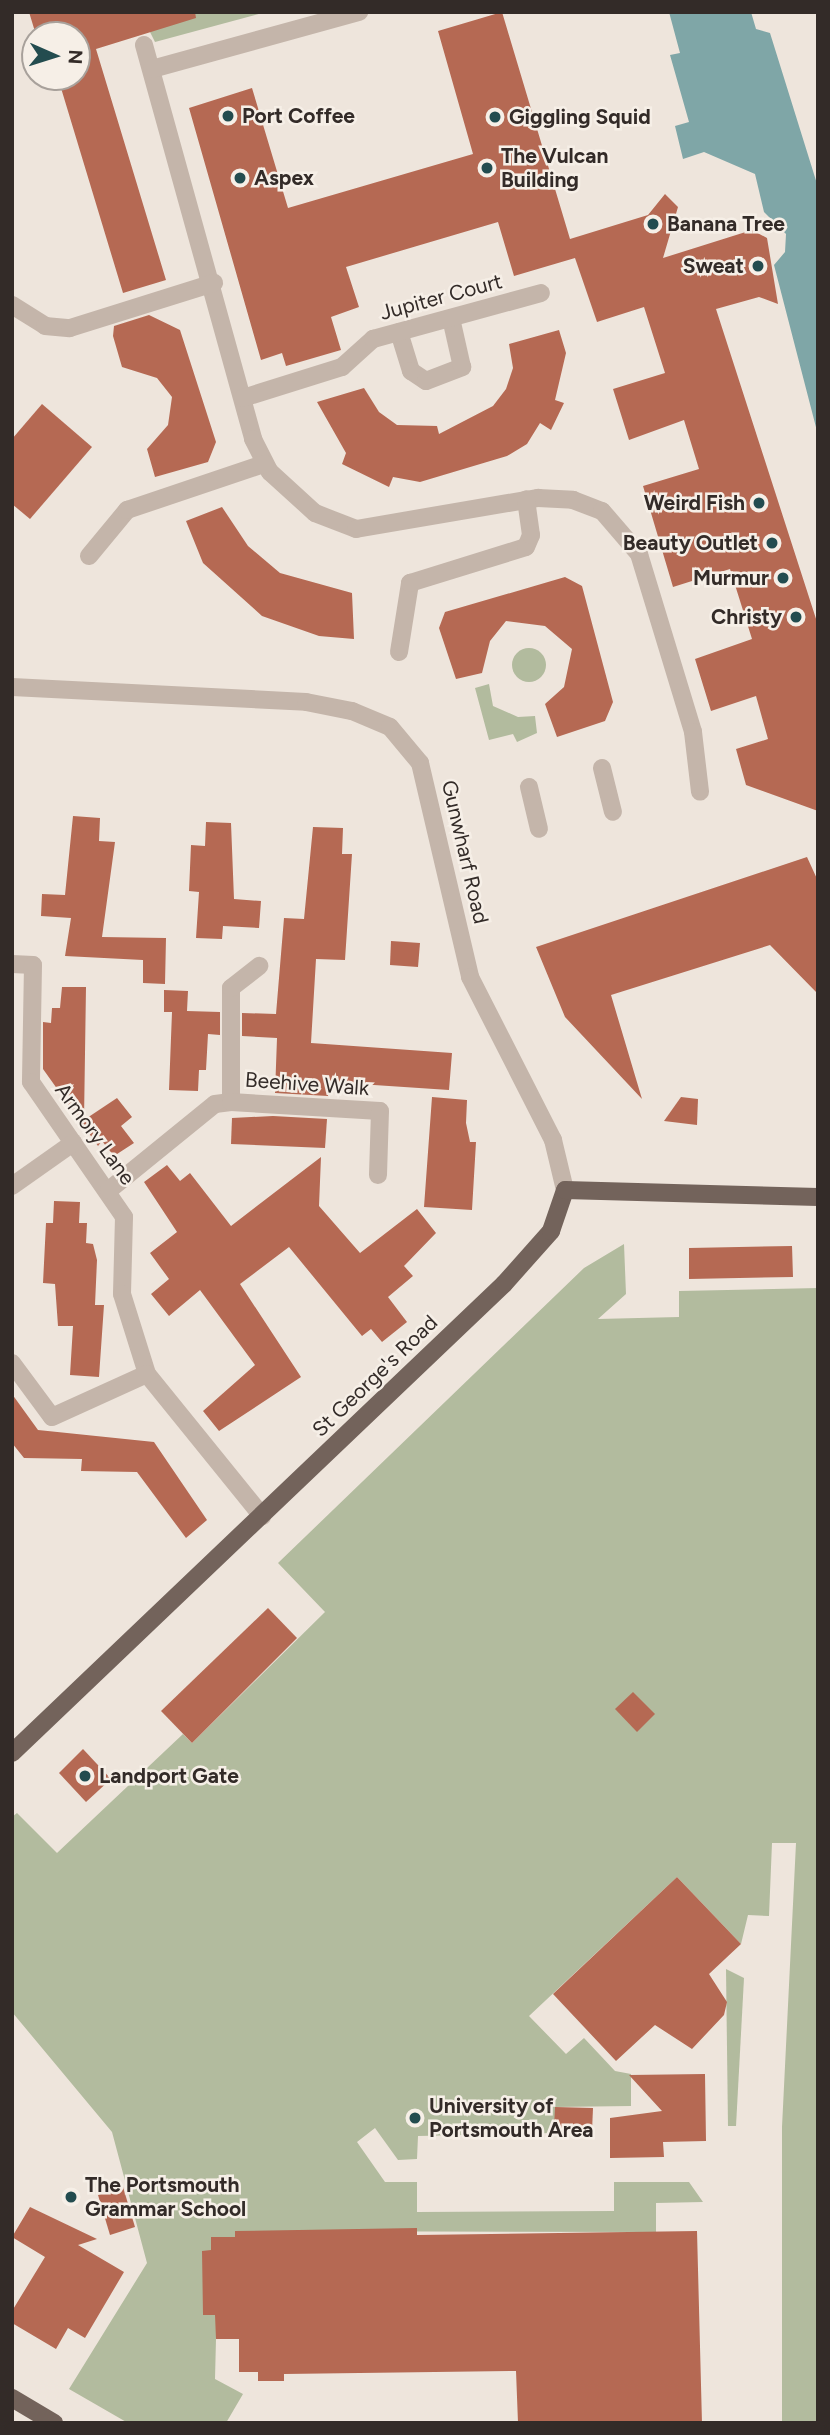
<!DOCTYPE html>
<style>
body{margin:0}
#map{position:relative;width:830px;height:2435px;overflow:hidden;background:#eee5dc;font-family:Figtree,sans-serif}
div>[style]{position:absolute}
.green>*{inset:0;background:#b2bb9e}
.round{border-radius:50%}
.water>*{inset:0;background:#7fa6a7}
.building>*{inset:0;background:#b56953}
.minor>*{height:18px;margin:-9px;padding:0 9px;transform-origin:9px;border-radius:9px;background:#c4b5aa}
.major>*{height:18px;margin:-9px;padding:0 9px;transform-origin:9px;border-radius:9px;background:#73635b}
.dots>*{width:19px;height:19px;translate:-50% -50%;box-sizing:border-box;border:4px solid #f6efe7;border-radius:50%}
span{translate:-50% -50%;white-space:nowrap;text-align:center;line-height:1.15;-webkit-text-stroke:5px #f6efe7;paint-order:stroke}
.poi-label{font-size:21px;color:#332b28;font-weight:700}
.left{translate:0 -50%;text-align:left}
.right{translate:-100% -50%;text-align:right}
.street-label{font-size:21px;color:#332b28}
.frame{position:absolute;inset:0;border:14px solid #332b28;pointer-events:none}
.north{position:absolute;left:21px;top:21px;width:70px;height:70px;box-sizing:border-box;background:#f6efe7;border:2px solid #a8a19b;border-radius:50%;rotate:93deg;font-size:19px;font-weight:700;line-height:28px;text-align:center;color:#332b28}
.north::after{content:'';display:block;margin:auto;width:24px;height:32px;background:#234c4f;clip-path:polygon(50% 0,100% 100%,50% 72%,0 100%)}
</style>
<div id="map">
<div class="green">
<div style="clip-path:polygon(163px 12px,266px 12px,155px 42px,150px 32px)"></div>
<div class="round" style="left:512px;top:648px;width:34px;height:34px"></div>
<div style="clip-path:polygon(489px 684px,493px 706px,518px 717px,535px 716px,537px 733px,517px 742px,513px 734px,489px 740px,475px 688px)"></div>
<div style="clip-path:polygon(624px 1244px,626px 1294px,598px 1319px,679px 1317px,679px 1291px,818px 1288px,818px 2423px,782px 2423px,782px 2127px,796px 1843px,772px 1843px,769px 1916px,748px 1915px,741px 1944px,677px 1877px,529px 2016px,566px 2054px,584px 2038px,615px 2071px,631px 2074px,631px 2106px,555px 2107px,555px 2133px,418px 2136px,417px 2159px,398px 2160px,375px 2128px,357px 2142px,385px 2182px,417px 2182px,417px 2212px,614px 2211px,614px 2182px,689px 2182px,703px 2202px,656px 2203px,656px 2232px,235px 2231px,239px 2339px,216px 2339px,215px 2379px,243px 2394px,226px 2423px,128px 2423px,69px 2389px,147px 2263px,112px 2132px,12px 2012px,12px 1817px,17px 1813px,57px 1853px,183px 1734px,192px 1743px,325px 1612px,278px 1563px,584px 1268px)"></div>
<div style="clip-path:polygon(726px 1969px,744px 1978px,736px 2126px,728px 2126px)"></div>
</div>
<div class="water">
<div style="clip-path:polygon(669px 12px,751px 12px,756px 29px,770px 33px,818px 187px,818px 435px,774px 265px,785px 252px,786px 234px,764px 212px,755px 174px,704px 152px,683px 159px,675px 126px,689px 122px,670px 55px,680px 53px)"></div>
</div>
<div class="building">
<div style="clip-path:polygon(29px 12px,195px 12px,196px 18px,96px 49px,166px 280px,123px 293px,61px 88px,77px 83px,77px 35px,36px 35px)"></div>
<div style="clip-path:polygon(502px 12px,570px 239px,648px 215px,665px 194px,678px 207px,663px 258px,752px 230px,767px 238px,778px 304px,759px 297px,716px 309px,818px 625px,818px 811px,746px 785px,736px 749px,768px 739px,756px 696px,711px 711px,695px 659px,752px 639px,730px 569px,673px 587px,643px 486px,699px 469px,684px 420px,629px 440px,613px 389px,665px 373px,644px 307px,597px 322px,575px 258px,514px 276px,498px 222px,346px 267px,359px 307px,331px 317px,341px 350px,286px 366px,282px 353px,261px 360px,189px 108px,252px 88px,288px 208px,473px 154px,438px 31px)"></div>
<div style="clip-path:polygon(149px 315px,180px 330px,216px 442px,208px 462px,155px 477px,147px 449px,168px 425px,172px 397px,157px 378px,122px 367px,113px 336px,114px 326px)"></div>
<div style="clip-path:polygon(559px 330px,566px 353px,555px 400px,564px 403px,551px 430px,540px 423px,527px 444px,507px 456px,420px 482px,393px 477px,389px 487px,342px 464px,346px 453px,317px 402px,364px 388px,379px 412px,397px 425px,437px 426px,439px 434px,493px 406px,506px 389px,513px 368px,509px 344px)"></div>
<div style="clip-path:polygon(42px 404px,92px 447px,30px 519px,12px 504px,12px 439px)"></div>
<div style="clip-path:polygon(222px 507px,248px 546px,280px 573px,352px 593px,354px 639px,319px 636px,262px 616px,203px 563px,186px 521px)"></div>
<div style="clip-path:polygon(565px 577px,582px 586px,613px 702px,605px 721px,557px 737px,545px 704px,564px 687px,572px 649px,545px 626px,506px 621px,490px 641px,482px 673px,456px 679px,439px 628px,445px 612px)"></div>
<div style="clip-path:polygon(73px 816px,100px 818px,99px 841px,115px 842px,102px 937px,166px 938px,165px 984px,143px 983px,143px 960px,65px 956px,71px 918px,41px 916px,42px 894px,65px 895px)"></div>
<div style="clip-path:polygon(206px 822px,231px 823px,234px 899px,261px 901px,259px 928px,223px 926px,222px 939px,196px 938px,199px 892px,189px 891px,191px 845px,205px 846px)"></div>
<div style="clip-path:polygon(313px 827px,343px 828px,342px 854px,352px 854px,345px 960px,316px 959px,311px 1043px,452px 1053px,449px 1090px,329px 1082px,328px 1096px,275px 1093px,277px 1038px,242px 1036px,242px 1013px,276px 1014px,284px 918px,304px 919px)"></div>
<div style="clip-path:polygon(807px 857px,818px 881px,818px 994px,770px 945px,611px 995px,642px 1099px,565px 1017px,536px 947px)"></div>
<div style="clip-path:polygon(391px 941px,420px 943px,418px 967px,390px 965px)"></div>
<div style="clip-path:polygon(62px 987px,86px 987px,84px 1120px,117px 1098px,132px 1117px,121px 1126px,134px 1143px,114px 1156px,102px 1141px,98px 1146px,43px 1069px,43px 1022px,51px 1023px,52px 1008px,60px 1008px)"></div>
<div style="clip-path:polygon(164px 990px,188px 991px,187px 1011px,220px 1012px,220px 1035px,208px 1034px,206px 1070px,199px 1070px,198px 1091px,169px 1090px,172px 1012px,164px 1012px)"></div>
<div style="clip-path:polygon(432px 1097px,467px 1100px,466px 1123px,470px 1142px,476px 1142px,472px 1210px,424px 1207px)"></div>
<div style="clip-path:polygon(681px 1097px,698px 1099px,697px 1125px,664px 1121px)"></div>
<div style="clip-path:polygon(273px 1116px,327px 1119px,325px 1148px,231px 1144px,232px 1118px)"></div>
<div style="clip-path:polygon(321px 1157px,319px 1206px,360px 1253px,417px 1209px,436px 1233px,404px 1266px,413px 1276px,388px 1297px,407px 1322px,382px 1342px,371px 1329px,362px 1336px,289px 1247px,240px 1284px,301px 1377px,219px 1431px,203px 1411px,255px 1365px,200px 1290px,169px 1316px,151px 1294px,169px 1279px,150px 1253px,177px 1232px,144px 1182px,167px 1165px,180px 1181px,190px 1173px,231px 1226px)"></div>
<div style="clip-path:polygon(54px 1201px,80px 1202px,79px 1223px,87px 1223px,86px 1243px,93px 1244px,97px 1260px,95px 1305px,104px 1305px,99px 1377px,70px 1375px,73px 1326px,58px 1326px,55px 1284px,43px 1283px,46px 1223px,53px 1223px)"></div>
<div style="clip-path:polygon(792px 1246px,793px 1277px,689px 1279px,689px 1248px)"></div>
<div style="clip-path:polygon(12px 1394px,38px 1430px,154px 1442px,207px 1520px,186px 1538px,137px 1472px,81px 1471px,82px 1459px,24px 1458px,12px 1443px)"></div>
<div style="clip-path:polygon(268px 1608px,297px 1638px,192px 1743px,161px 1711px)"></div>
<div style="clip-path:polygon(633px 1692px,655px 1714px,637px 1732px,615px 1709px)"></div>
<div style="clip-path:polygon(83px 1749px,111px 1779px,86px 1802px,59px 1773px)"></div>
<div style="clip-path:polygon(677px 1877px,741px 1944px,709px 1974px,727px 2002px,724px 2015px,692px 2049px,655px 2025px,616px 2061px,553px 1994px)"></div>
<div style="clip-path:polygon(705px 2074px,706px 2141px,663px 2142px,664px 2157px,610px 2158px,610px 2118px,662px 2111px,629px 2075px)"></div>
<div style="clip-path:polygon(555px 2107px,593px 2108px,592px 2131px,554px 2129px)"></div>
<div style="clip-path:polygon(123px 2187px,135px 2227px,110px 2235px,98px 2195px)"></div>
<div style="clip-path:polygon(30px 2207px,97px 2239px,78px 2245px,124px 2272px,85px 2338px,68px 2328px,56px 2349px,12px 2323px,12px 2311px,45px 2257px,12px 2237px)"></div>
<div style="clip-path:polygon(417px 2228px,417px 2235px,697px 2231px,702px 2423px,518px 2423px,516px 2371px,284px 2374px,284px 2381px,258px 2381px,258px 2372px,239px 2372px,239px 2339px,216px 2339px,215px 2315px,203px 2315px,202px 2251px,211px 2250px,211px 2237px,235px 2237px,235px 2231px)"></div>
</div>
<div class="minor">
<div style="left:144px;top:45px;width:409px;rotate:74.5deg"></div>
<div style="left:253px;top:439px;width:37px;rotate:63deg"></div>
<div style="left:270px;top:472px;width:61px;rotate:42.3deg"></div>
<div style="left:315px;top:513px;width:44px;rotate:21.3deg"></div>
<div style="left:356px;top:529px;width:185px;rotate:-9.7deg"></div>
<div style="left:538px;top:498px;width:35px;rotate:3deg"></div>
<div style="left:573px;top:500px;width:31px;rotate:21deg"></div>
<div style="left:602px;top:511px;width:57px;rotate:49.3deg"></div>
<div style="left:639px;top:554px;width:186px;rotate:73.1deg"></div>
<div style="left:693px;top:732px;width:60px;rotate:83.3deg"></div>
<div style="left:152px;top:69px;width:215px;rotate:-15.4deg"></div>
<div style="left:12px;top:305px;width:39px;rotate:32deg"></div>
<div style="left:45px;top:326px;width:25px;rotate:5deg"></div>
<div style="left:70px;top:328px;width:151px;rotate:-17.4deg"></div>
<div style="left:399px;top:332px;width:41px;rotate:72.9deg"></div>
<div style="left:411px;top:371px;width:18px;rotate:34deg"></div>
<div style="left:426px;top:381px;width:39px;rotate:-21deg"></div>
<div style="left:462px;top:367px;width:50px;rotate:-102.7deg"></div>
<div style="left:243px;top:398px;width:104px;rotate:-17.4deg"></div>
<div style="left:342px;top:367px;width:42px;rotate:-42.1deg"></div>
<div style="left:373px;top:339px;width:174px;rotate:-15.3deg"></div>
<div style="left:89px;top:556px;width:60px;rotate:-50.4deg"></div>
<div style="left:127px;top:510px;width:145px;rotate:-18.6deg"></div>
<div style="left:399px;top:652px;width:70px;rotate:-80.9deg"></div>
<div style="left:410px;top:583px;width:121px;rotate:-17.2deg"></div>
<div style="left:526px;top:547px;width:13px;rotate:-67deg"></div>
<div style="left:531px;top:535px;width:36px;rotate:-98deg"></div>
<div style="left:12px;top:687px;width:294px;rotate:2.9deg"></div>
<div style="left:306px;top:702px;width:47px;rotate:11.1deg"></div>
<div style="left:352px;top:711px;width:41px;rotate:22.8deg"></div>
<div style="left:390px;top:727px;width:47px;rotate:50.2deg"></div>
<div style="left:420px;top:763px;width:220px;rotate:76.8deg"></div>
<div style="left:470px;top:977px;width:183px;rotate:63deg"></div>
<div style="left:553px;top:1140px;width:51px;rotate:76.5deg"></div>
<div style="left:602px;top:768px;width:45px;rotate:76deg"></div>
<div style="left:529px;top:787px;width:43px;rotate:76.6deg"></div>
<div style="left:12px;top:964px;width:21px;rotate:3deg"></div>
<div style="left:33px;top:965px;width:117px;rotate:91deg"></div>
<div style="left:31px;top:1082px;width:164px;rotate:55.4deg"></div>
<div style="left:124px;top:1217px;width:77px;rotate:91.5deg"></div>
<div style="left:122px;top:1294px;width:84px;rotate:72.6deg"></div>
<div style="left:147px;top:1374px;width:183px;rotate:51deg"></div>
<div style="left:231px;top:1102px;width:114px;rotate:-90deg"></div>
<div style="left:231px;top:988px;width:36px;rotate:-38deg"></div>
<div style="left:12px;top:1186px;width:75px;rotate:-35.2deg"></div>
<div style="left:109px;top:1190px;width:136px;rotate:-39.1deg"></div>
<div style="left:215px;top:1104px;width:16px;rotate:-7deg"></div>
<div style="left:231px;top:1102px;width:149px;rotate:3.5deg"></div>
<div style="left:380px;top:1111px;width:64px;rotate:91.8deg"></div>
<div style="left:12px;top:1363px;width:67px;rotate:53.5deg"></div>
<div style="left:52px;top:1417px;width:104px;rotate:-24.4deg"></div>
</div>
<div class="major">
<div style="left:12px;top:1753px;width:680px;rotate:-43.63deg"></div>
<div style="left:504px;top:1284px;width:71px;rotate:-48.4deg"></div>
<div style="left:551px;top:1231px;width:43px;rotate:-71.1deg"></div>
<div style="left:565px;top:1190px;width:253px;rotate:1.6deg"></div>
<div style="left:12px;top:2398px;width:49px;rotate:30.8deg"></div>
</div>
<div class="dots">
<div style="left:228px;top:116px;background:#234c4f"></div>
<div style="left:495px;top:117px;background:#234c4f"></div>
<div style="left:487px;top:168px;background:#234c4f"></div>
<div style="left:240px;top:178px;background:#234c4f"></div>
<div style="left:653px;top:224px;background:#234c4f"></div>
<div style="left:758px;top:266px;background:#234c4f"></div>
<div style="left:759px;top:503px;background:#234c4f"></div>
<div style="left:772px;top:543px;background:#234c4f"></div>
<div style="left:783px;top:578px;background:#234c4f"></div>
<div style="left:796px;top:617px;background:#234c4f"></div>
<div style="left:85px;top:1776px;background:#234c4f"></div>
<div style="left:415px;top:2118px;background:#234c4f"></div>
<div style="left:71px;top:2197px;background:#234c4f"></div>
</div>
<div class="poi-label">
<span class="left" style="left:242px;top:116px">Port Coffee</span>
<span class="left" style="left:509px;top:117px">Giggling Squid</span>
<span class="left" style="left:501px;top:168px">The Vulcan<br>Building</span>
<span class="left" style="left:254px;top:178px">Aspex</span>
<span class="left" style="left:667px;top:224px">Banana Tree</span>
<span class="right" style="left:744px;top:266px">Sweat</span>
<span class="right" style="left:745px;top:503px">Weird Fish</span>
<span class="right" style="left:758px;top:543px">Beauty Outlet</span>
<span class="right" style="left:769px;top:578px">Murmur</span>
<span class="right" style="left:782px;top:617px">Christy</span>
<span class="left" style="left:99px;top:1776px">Landport Gate</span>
<span class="left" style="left:429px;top:2118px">University of<br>Portsmouth Area</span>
<span class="left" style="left:85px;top:2197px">The Portsmouth<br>Grammar School</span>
</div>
<div class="street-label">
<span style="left:441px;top:297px;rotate:-15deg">Jupiter Court</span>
<span style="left:465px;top:852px;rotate:77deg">Gunwharf Road</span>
<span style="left:307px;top:1084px;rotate:4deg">Beehive Walk</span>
<span style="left:95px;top:1134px;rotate:54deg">Armory Lane</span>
<span style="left:375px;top:1376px;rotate:-44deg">St George's Road</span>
</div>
<div class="frame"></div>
<div class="north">N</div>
</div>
